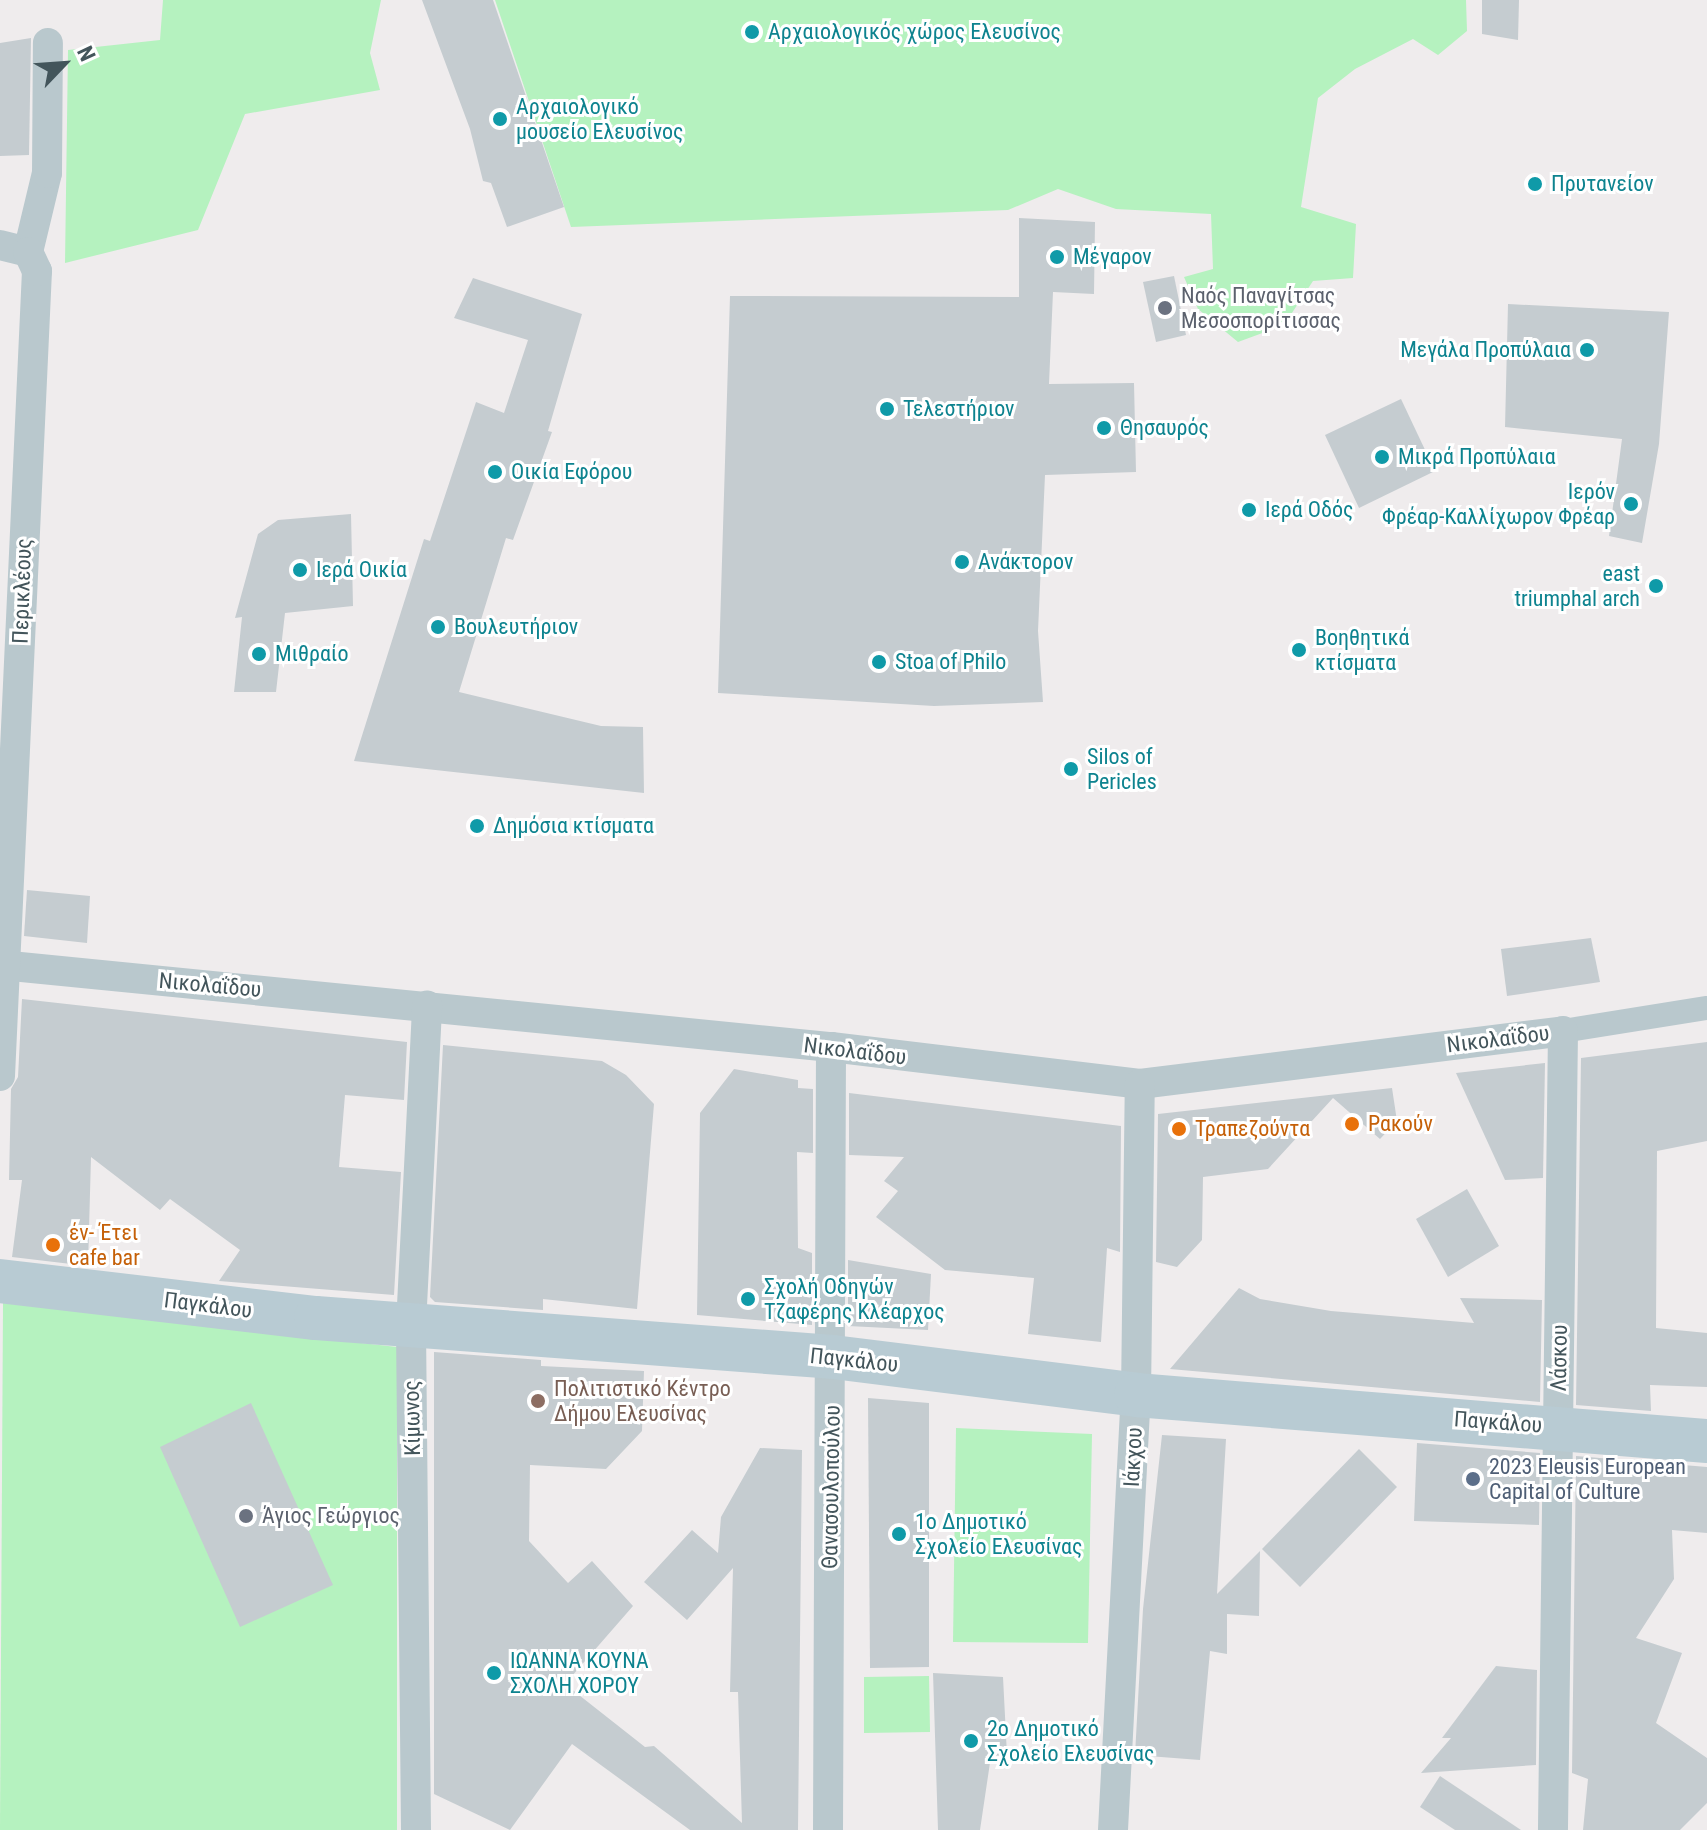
<!DOCTYPE html>
<meta charset="utf-8">
<style>
body{margin:0}
#map{position:relative;width:1707px;height:1830px;overflow:hidden;background:#efeced;font-family:"Roboto Condensed",sans-serif}
div>[style]{position:absolute}
.green>*{inset:0;background:#b5f2bf}
.building>*{inset:0;background:#c5ccd0}
.pedestrian>*{height:24px;margin:-12px;padding:0 12px;transform-origin:12px;border-radius:12px;background:#b9c8cd}
.minor>*{height:30px;margin:-15px;padding:0 15px;transform-origin:15px;border-radius:15px;background:#b9c8cd}
.secondary>*{height:44px;margin:-22px;padding:0 22px;transform-origin:22px;border-radius:22px;background:#b8cbd3}
.dots>*{width:22px;height:22px;translate:-50% -50%;box-sizing:border-box;border:4px solid #fff;border-radius:50%}
span{translate:-50% -50%;white-space:nowrap;text-align:center;line-height:1.15;-webkit-text-stroke:6px #fff;paint-order:stroke}
.culture-label{font-size:22px;color:#0d838f}
.left{translate:0 -50%;text-align:left}
.right{translate:-100% -50%;text-align:right}
.worship-label{font-size:22px;color:#5b616d}
.street-label{font-size:22px;color:#43555b}
.food-label{font-size:22px;color:#c56008}
.education-label{font-size:22px;color:#785e54}
.service-label{font-size:22px;color:#4e5e75}
.north{position:absolute;left:24px;top:24px;width:80px;height:80px;-webkit-text-stroke:6px #fff;paint-order:stroke;rotate:65deg;font-size:22px;font-weight:700;line-height:32px;text-align:center;color:#43555b}
.north::after{content:'';display:block;margin:auto;width:28px;height:36px;background:#43555b;clip-path:polygon(50% 0,100% 100%,50% 72%,0 100%)}
</style>
<div id="map">
<div class="green">
<div style="clip-path:polygon(163px 0,381px 0,370px 53px,380px 90px,245px 114px,198px 230px,65px 263px,68px 50px,160px 40px)"></div>
<div style="clip-path:polygon(495px 0,1466px 0,1467px 31px,1438px 55px,1413px 39px,1355px 69px,1318px 98px,1301px 207px,1356px 224px,1353px 278px,1313px 281px,1284px 325px,1238px 342px,1198px 309px,1184px 277px,1213px 269px,1211px 214px,1116px 209px,1058px 189px,1008px 210px,571px 227px)"></div>
<div style="clip-path:polygon(3px 1303px,397px 1347px,397px 1830px,0 1830px)"></div>
<div style="clip-path:polygon(956px 1428px,1092px 1434px,1088px 1643px,953px 1642px)"></div>
<div style="clip-path:polygon(929px 1676px,930px 1732px,864px 1733px,864px 1677px)"></div>
</div>
<div class="building">
<div style="clip-path:polygon(422px 0,493px 0,564px 207px,507px 227px,491px 183px,483px 181px,470px 129px)"></div>
<div style="clip-path:polygon(1482px 0,1519px 0,1518px 40px,1482px 34px)"></div>
<div style="clip-path:polygon(31px 38px,29px 155px,0 156px,0 43px)"></div>
<div style="clip-path:polygon(1019px 218px,1095px 222px,1094px 294px,1053px 292px,1049px 384px,1134px 383px,1136px 472px,1045px 475px,1038px 631px,1043px 702px,934px 706px,718px 693px,730px 296px,1019px 297px)"></div>
<div style="clip-path:polygon(1174px 276px,1186px 335px,1156px 342px,1143px 282px)"></div>
<div style="clip-path:polygon(473px 278px,582px 314px,548px 431px,552px 432px,513px 540px,506px 538px,459px 692px,601px 726px,643px 727px,644px 793px,354px 761px,424px 539px,430px 541px,476px 402px,504px 413px,528px 340px,454px 318px)"></div>
<div style="clip-path:polygon(1508px 304px,1669px 312px,1659px 444px,1642px 543px,1609px 536px,1622px 439px,1505px 427px)"></div>
<div style="clip-path:polygon(1401px 399px,1435px 471px,1359px 508px,1325px 435px)"></div>
<div style="clip-path:polygon(351px 514px,353px 606px,285px 613px,276px 692px,234px 692px,242px 617px,235px 618px,258px 534px,278px 520px)"></div>
<div style="clip-path:polygon(27px 890px,90px 896px,87px 943px,24px 936px)"></div>
<div style="clip-path:polygon(1591px 938px,1600px 982px,1507px 996px,1501px 949px)"></div>
<div style="clip-path:polygon(22px 999px,407px 1042px,404px 1100px,345px 1095px,339px 1167px,401px 1172px,394px 1295px,219px 1281px,240px 1250px,170px 1199px,160px 1210px,91px 1157px,88px 1266px,12px 1257px,22px 1180px,9px 1180px,11px 1089px,18px 1077px)"></div>
<div style="clip-path:polygon(1707px 1042px,1707px 1141px,1657px 1151px,1656px 1328px,1707px 1333px,1707px 1387px,1650px 1385px,1651px 1411px,1576px 1405px,1581px 1058px)"></div>
<div style="clip-path:polygon(443px 1045px,602px 1061px,626px 1075px,654px 1104px,637px 1309px,543px 1299px,543px 1310px,435px 1302px,430px 1297px)"></div>
<div style="clip-path:polygon(1545px 1063px,1543px 1178px,1505px 1180px,1456px 1073px)"></div>
<div style="clip-path:polygon(734px 1069px,798px 1080px,798px 1088px,813px 1089px,813px 1153px,797px 1152px,798px 1248px,812px 1253px,812px 1325px,697px 1315px,700px 1113px)"></div>
<div style="clip-path:polygon(1392px 1088px,1397px 1121px,1380px 1139px,1333px 1098px,1268px 1169px,1203px 1177px,1202px 1240px,1177px 1267px,1156px 1262px,1158px 1114px)"></div>
<div style="clip-path:polygon(849px 1093px,1121px 1126px,1120px 1252px,1107px 1248px,1101px 1342px,1028px 1334px,1034px 1278px,945px 1270px,876px 1217px,898px 1191px,884px 1181px,904px 1157px,849px 1155px)"></div>
<div style="clip-path:polygon(1467px 1189px,1499px 1246px,1448px 1277px,1416px 1219px)"></div>
<div style="clip-path:polygon(848px 1260px,931px 1274px,928px 1330px,848px 1326px)"></div>
<div style="clip-path:polygon(1239px 1288px,1260px 1299px,1331px 1311px,1474px 1323px,1460px 1298px,1542px 1300px,1540px 1402px,1170px 1369px)"></div>
<div style="clip-path:polygon(434px 1352px,541px 1360px,541px 1366px,644px 1371px,642px 1431px,606px 1469px,530px 1465px,529px 1541px,568px 1583px,592px 1561px,633px 1606px,565px 1684px,645px 1747px,654px 1746px,742px 1823px,738px 1692px,730px 1692px,733px 1568px,687px 1620px,644px 1582px,692px 1530px,718px 1553px,721px 1517px,760px 1448px,802px 1450px,798px 1830px,690px 1830px,572px 1744px,510px 1830px,434px 1794px)"></div>
<div style="clip-path:polygon(868px 1398px,929px 1403px,929px 1667px,870px 1668px)"></div>
<div style="clip-path:polygon(251px 1403px,333px 1585px,240px 1627px,160px 1447px)"></div>
<div style="clip-path:polygon(1162px 1435px,1226px 1439px,1217px 1594px,1260px 1551px,1259px 1616px,1227px 1614px,1227px 1654px,1210px 1651px,1200px 1760px,1135px 1755px,1143px 1609px)"></div>
<div style="clip-path:polygon(1417px 1443px,1540px 1453px,1539px 1525px,1414px 1521px)"></div>
<div style="clip-path:polygon(1359px 1449px,1397px 1487px,1300px 1587px,1262px 1549px)"></div>
<div style="clip-path:polygon(1576px 1456px,1707px 1467px,1707px 1533px,1672px 1530px,1674px 1579px,1636px 1638px,1682px 1653px,1656px 1723px,1707px 1758px,1707px 1803px,1680px 1830px,1583px 1830px,1588px 1779px,1572px 1773px)"></div>
<div style="clip-path:polygon(1496px 1666px,1537px 1670px,1536px 1765px,1421px 1773px,1451px 1738px,1442px 1738px)"></div>
<div style="clip-path:polygon(933px 1673px,1003px 1677px,1007px 1755px,991px 1756px,980px 1830px,938px 1830px)"></div>
<div style="clip-path:polygon(1440px 1776px,1521px 1830px,1455px 1830px,1420px 1807px)"></div>
</div>
<div class="pedestrian">
<div style="left:1563px;top:1031px;width:146px;rotate:-9.1deg"></div>
</div>
<div class="minor">
<div style="left:0;top:245px;width:29px;rotate:14deg"></div>
<div style="left:28px;top:252px;width:81px;rotate:-76.5deg"></div>
<div style="left:47px;top:173px;width:130px;rotate:-89.6deg"></div>
<div style="left:0;top:965px;width:835px;rotate:5.64deg"></div>
<div style="left:831px;top:1047px;width:311px;rotate:6.8deg"></div>
<div style="left:1140px;top:1084px;width:426px;rotate:-7.1deg"></div>
<div style="left:1563px;top:1031px;width:799px;rotate:90.72deg"></div>
<div style="left:0;top:1076px;width:806px;rotate:-87.37deg"></div>
<div style="left:37px;top:271px;width:21px;rotate:-115deg"></div>
<div style="left:416px;top:1830px;width:505px;rotate:-90.57deg"></div>
<div style="left:411px;top:1325px;width:320px;rotate:-87.1deg"></div>
<div style="left:828px;top:1830px;width:783px;rotate:-89.78deg"></div>
<div style="left:1113px;top:1830px;width:436px;rotate:-87deg"></div>
<div style="left:1136px;top:1395px;width:311px;rotate:-89.3deg"></div>
</div>
<div class="secondary">
<div style="left:0;top:1281px;width:318px;rotate:6.7deg"></div>
<div style="left:316px;top:1318px;width:518px;rotate:4.31deg"></div>
<div style="left:833px;top:1357px;width:305px;rotate:7.1deg"></div>
<div style="left:1136px;top:1395px;width:573px;rotate:4.61deg"></div>
</div>
<div class="dots">
<div style="left:752px;top:32px;background:#0f9aa8"></div>
<div style="left:500px;top:119px;background:#0f9aa8"></div>
<div style="left:1535px;top:184px;background:#0f9aa8"></div>
<div style="left:1057px;top:257px;background:#0f9aa8"></div>
<div style="left:1165px;top:308px;background:#6b7280"></div>
<div style="left:1587px;top:350px;background:#0f9aa8"></div>
<div style="left:887px;top:409px;background:#0f9aa8"></div>
<div style="left:1104px;top:428px;background:#0f9aa8"></div>
<div style="left:1382px;top:457px;background:#0f9aa8"></div>
<div style="left:495px;top:472px;background:#0f9aa8"></div>
<div style="left:1631px;top:504px;background:#0f9aa8"></div>
<div style="left:1249px;top:510px;background:#0f9aa8"></div>
<div style="left:962px;top:562px;background:#0f9aa8"></div>
<div style="left:300px;top:570px;background:#0f9aa8"></div>
<div style="left:1656px;top:586px;background:#0f9aa8"></div>
<div style="left:438px;top:627px;background:#0f9aa8"></div>
<div style="left:1299px;top:650px;background:#0f9aa8"></div>
<div style="left:259px;top:654px;background:#0f9aa8"></div>
<div style="left:879px;top:662px;background:#0f9aa8"></div>
<div style="left:1071px;top:769px;background:#0f9aa8"></div>
<div style="left:477px;top:826px;background:#0f9aa8"></div>
<div style="left:1352px;top:1124px;background:#e8710a"></div>
<div style="left:1179px;top:1129px;background:#e8710a"></div>
<div style="left:53px;top:1245px;background:#e8710a"></div>
<div style="left:748px;top:1299px;background:#0f9aa8"></div>
<div style="left:538px;top:1401px;background:#8d6e63"></div>
<div style="left:1473px;top:1479px;background:#5c6f8a"></div>
<div style="left:246px;top:1516px;background:#6b7280"></div>
<div style="left:899px;top:1534px;background:#0f9aa8"></div>
<div style="left:494px;top:1673px;background:#0f9aa8"></div>
<div style="left:971px;top:1741px;background:#0f9aa8"></div>
</div>
<div class="culture-label">
<span class="left" style="left:768px;top:32px">Αρχαιολογικός χώρος Ελευσίνος</span>
<span class="left" style="left:516px;top:119px">Αρχαιολογικό<br>μουσείο Ελευσίνος</span>
<span class="left" style="left:1551px;top:184px">Πρυτανείον</span>
<span class="left" style="left:1073px;top:257px">Μέγαρον</span>
<span class="right" style="left:1571px;top:350px">Μεγάλα Προπύλαια</span>
<span class="left" style="left:903px;top:409px">Τελεστήριον</span>
<span class="left" style="left:1120px;top:428px">Θησαυρός</span>
<span class="left" style="left:1398px;top:457px">Μικρά Προπύλαια</span>
<span class="left" style="left:511px;top:472px">Οικία Εφόρου</span>
<span class="right" style="left:1615px;top:504px">Ιερόν<br>Φρέαρ-Καλλίχωρον Φρέαρ</span>
<span class="left" style="left:1265px;top:510px">Ιερά Οδός</span>
<span class="left" style="left:978px;top:562px">Ανάκτορον</span>
<span class="left" style="left:316px;top:570px">Ιερά Οικία</span>
<span class="right" style="left:1640px;top:586px">east<br>triumphal arch</span>
<span class="left" style="left:454px;top:627px">Βουλευτήριον</span>
<span class="left" style="left:1315px;top:650px">Βοηθητικά<br>κτίσματα</span>
<span class="left" style="left:275px;top:654px">Μιθραίο</span>
<span class="left" style="left:895px;top:662px">Stoa of Philo</span>
<span class="left" style="left:1087px;top:769px">Silos of<br>Pericles</span>
<span class="left" style="left:493px;top:826px">Δημόσια κτίσματα</span>
<span class="left" style="left:764px;top:1299px">Σχολή Οδηγών<br>Τζαφέρης Κλέαρχος</span>
<span class="left" style="left:915px;top:1534px">1ο Δημοτικό<br>Σχολείο Ελευσίνας</span>
<span class="left" style="left:510px;top:1673px">ΙΩΑΝΝΑ ΚΟΥΝΑ<br>ΣΧΟΛΗ ΧΟΡΟΥ</span>
<span class="left" style="left:987px;top:1741px">2ο Δημοτικό<br>Σχολείο Ελευσίνας</span>
</div>
<div class="worship-label">
<span class="left" style="left:1181px;top:308px">Ναός Παναγίτσας<br>Μεσοσπορίτισσας</span>
<span class="left" style="left:262px;top:1516px">Άγιος Γεώργιος</span>
</div>
<div class="street-label">
<span style="left:22px;top:591px;rotate:-88deg">Περικλέους</span>
<span style="left:210px;top:985px;rotate:5deg">Νικολαΐδου</span>
<span style="left:1498px;top:1039px;rotate:-7deg">Νικολαΐδου</span>
<span style="left:855px;top:1051px;rotate:7deg">Νικολαΐδου</span>
<span style="left:208px;top:1305px;rotate:7deg">Παγκάλου</span>
<span style="left:1559px;top:1358px;rotate:-89deg">Λάσκου</span>
<span style="left:854px;top:1360px;rotate:6deg">Παγκάλου</span>
<span style="left:412px;top:1418px;rotate:-91deg">Κίμωνος</span>
<span style="left:1498px;top:1422px;rotate:4deg">Παγκάλου</span>
<span style="left:1133px;top:1457px;rotate:-87deg">Ιάκχου</span>
<span style="left:831px;top:1487px;rotate:-89deg">Θανασουλοπούλου</span>
</div>
<div class="food-label">
<span class="left" style="left:1368px;top:1124px">Ρακούν</span>
<span class="left" style="left:1195px;top:1129px">Τραπεζούντα</span>
<span class="left" style="left:69px;top:1245px">έν- Έτει<br>cafe bar</span>
</div>
<div class="education-label">
<span class="left" style="left:554px;top:1401px">Πολιτιστικό Κέντρο<br>Δήμου Ελευσίνας</span>
</div>
<div class="service-label">
<span class="left" style="left:1489px;top:1479px">2023 Eleusis European<br>Capital of Culture</span>
</div>
<div class="north">N</div>
</div>
